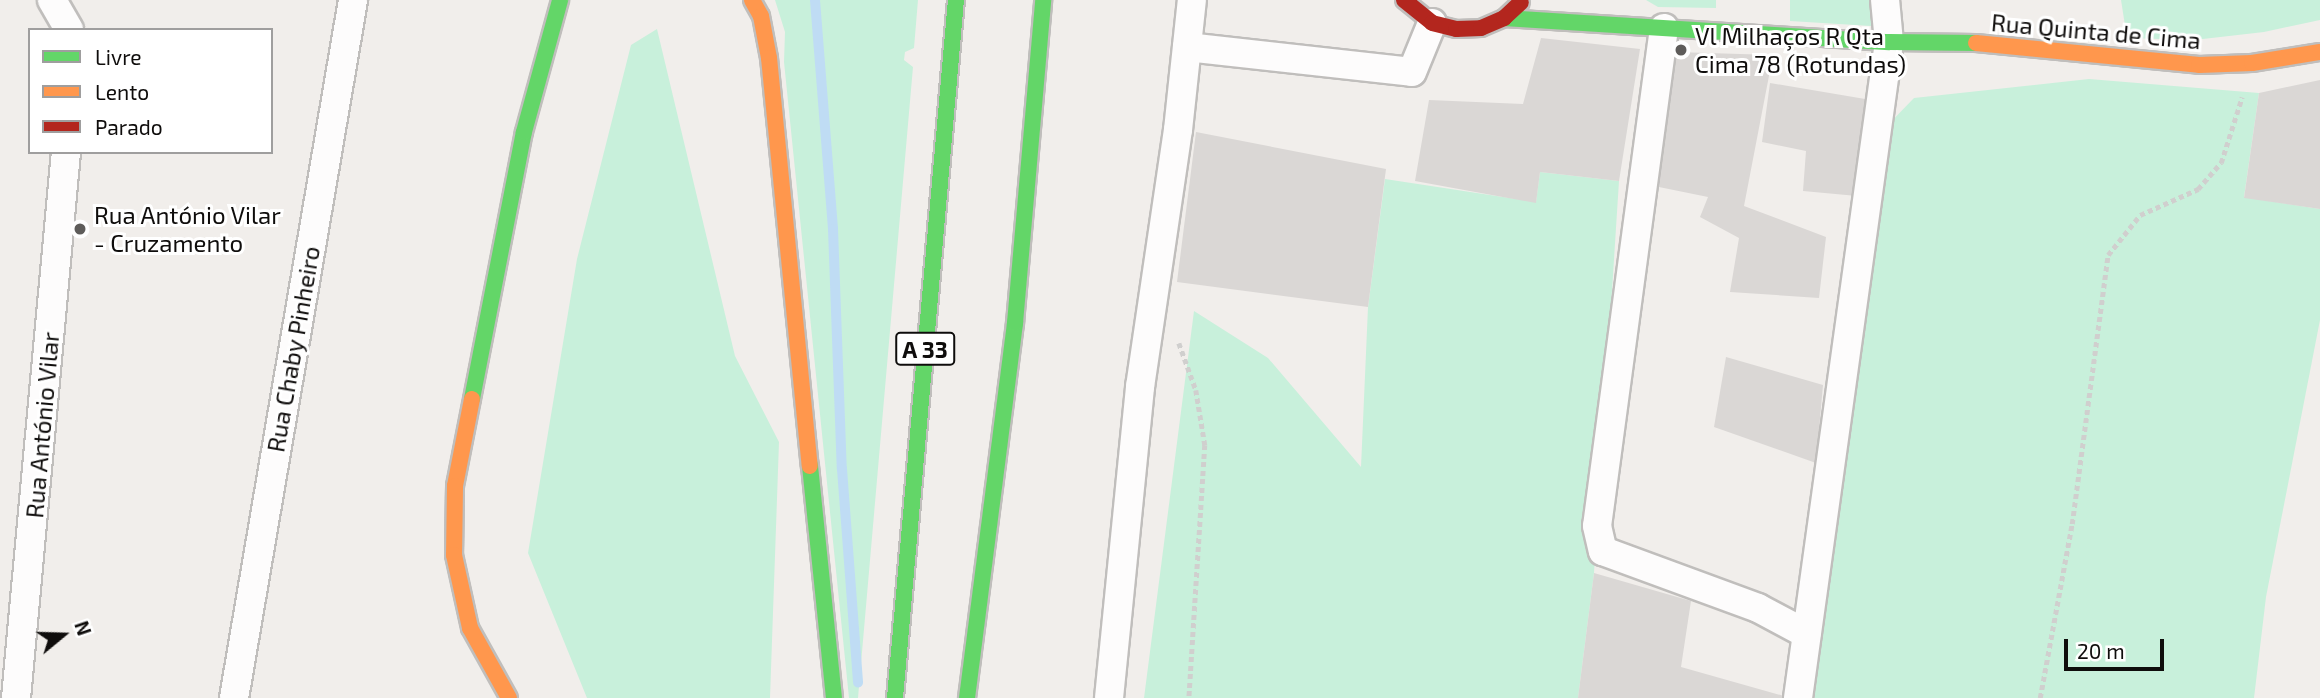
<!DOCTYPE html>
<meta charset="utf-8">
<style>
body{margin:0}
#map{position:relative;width:2320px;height:698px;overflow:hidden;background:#f1eeeb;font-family:"Exo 2",sans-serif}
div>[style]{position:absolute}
.green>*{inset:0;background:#c8f0db}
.stream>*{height:10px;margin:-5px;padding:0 5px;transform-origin:5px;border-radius:5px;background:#bfdcf4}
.building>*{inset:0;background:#dad7d5}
.path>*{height:4.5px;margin-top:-2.25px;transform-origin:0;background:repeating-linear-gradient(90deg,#d0cfce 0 5px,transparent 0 8.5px)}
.roads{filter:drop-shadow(2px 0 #c0bebc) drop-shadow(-2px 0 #c0bebc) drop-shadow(0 2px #c0bebc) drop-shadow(0 -2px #c0bebc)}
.street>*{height:28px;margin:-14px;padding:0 14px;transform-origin:14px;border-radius:14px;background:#fdfcfc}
.fast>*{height:16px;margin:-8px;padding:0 8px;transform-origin:8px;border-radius:8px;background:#63d668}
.slow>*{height:16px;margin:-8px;padding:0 8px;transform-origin:8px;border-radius:8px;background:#ff974d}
.jam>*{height:16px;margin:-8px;padding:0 8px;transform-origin:8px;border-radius:8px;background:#b3261e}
.dots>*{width:19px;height:19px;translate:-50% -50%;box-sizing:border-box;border:4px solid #fff;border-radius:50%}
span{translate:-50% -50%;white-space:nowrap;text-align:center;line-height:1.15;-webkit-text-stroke:6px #fff;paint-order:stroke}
.shield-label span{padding:2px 5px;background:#fff;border:2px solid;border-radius:5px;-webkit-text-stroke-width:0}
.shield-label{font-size:23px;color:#0f0d0c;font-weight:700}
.street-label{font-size:24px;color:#0f0d0c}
.poi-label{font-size:24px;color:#0f0d0c}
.left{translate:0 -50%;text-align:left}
.legend{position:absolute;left:28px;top:28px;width:245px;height:126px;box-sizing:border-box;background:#fff;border:2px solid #9f9e9e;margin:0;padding:9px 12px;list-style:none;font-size:21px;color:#0f0d0c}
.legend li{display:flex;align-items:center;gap:14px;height:35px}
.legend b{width:35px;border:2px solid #9f9e9e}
.north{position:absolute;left:28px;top:600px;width:70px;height:70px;-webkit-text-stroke:5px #fff;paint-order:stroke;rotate:71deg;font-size:19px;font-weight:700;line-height:28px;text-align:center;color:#0f0d0c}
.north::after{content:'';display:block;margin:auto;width:24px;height:32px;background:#0f0d0c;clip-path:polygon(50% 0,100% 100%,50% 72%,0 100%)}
.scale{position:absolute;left:2064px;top:639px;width:100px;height:32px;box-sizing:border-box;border:4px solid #0f0d0c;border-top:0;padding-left:9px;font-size:21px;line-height:24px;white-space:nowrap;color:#0f0d0c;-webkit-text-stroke:5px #fff;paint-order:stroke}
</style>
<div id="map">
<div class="green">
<div style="clip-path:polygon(775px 0,918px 0,914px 48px,905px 52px,904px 60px,913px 67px,858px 698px,849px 698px,784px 62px,785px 32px)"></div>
<div style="clip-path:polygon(1646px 0,1716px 0,1716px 8px,1658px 7px)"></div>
<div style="clip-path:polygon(1790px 0,1876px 0,1878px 18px,1871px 26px,1790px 21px)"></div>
<div style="clip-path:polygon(2121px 0,2320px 0,2320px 20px,2264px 32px,2194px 40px,2127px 38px)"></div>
<div style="clip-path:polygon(657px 29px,735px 356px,779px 442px,770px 698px,587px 698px,528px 553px,577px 259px,631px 45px)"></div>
<div style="clip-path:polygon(2089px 79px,2259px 93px,2244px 197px,2320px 209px,2320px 320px,2266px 597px,2254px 698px,1788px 698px,1883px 130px,1914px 98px)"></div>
<div style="clip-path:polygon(1540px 172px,1619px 181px,1594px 573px,1578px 698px,1144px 698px,1194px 311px,1268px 358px,1361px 467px,1368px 307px,1385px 179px,1536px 202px)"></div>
</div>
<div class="stream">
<div style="left:815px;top:0;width:230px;rotate:85.5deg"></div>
<div style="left:833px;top:229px;width:240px;rotate:87.9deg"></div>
<div style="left:842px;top:469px;width:214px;rotate:85.7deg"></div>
</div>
<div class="building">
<div style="clip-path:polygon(1541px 38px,1640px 49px,1619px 181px,1540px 172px,1536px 203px,1415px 181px,1429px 100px,1523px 104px)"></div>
<div style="clip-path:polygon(1675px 52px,1773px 55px,1744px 206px,1826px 237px,1819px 298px,1730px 292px,1739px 238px,1700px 217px,1708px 197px,1654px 186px)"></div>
<div style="clip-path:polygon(2320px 80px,2320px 209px,2244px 198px,2259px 93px)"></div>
<div style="clip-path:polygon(1770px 83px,1871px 100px,1857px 196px,1803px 191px,1806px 151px,1762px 142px)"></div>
<div style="clip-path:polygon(1196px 132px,1386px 169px,1368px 307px,1177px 282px)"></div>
<div style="clip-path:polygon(1726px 357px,1823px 385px,1816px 463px,1714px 427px)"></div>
<div style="clip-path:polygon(1594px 573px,1691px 601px,1681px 667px,1791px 698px,1578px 698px)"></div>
</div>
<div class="path">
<div style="left:1179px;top:343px;width:50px;rotate:70.1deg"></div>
<div style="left:1196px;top:390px;width:56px;rotate:80.7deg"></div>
<div style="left:1205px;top:445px;width:254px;rotate:93.6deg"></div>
<div style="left:2040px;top:698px;width:177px;rotate:-79.6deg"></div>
<div style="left:2072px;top:524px;width:271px;rotate:-82.4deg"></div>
<div style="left:2108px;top:255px;width:51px;rotate:-51.3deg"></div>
<div style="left:2140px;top:215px;width:64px;rotate:-24.1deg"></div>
<div style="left:2198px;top:189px;width:35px;rotate:-49deg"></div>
<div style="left:2221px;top:163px;width:69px;rotate:-72.3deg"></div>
</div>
<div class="roads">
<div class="street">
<div style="left:52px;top:0;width:34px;rotate:60deg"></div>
<div style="left:1664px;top:28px;width:502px;rotate:97.66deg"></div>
<div style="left:1597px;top:526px;width:26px;rotate:77deg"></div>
<div style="left:1603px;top:551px;width:165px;rotate:20.2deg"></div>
<div style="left:1758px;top:608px;width:55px;rotate:28deg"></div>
<div style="left:1187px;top:47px;width:226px;rotate:6.3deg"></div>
<div style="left:1412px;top:72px;width:53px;rotate:-67.8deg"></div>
<div style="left:16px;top:698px;width:548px;rotate:-84.77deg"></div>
<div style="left:234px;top:698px;width:708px;rotate:-80.32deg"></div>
<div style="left:1109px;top:698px;width:313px;rotate:-84.3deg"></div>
<div style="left:1140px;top:387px;width:260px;rotate:-81.6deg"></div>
<div style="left:1178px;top:130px;width:131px;rotate:-83.9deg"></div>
<div style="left:1798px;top:698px;width:662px;rotate:-82.1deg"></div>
<div style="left:1889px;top:42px;width:42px;rotate:-95.4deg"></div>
</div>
<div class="fast">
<div style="left:1504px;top:18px;width:386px;rotate:3.6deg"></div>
<div style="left:1889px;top:42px;width:87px;rotate:0.7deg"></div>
<div style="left:472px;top:399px;width:272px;rotate:-79deg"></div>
<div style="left:524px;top:132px;width:137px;rotate:-74.7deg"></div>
<div style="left:810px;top:466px;width:233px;rotate:84.1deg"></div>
<div style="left:895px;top:698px;width:701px;rotate:-85.01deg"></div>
<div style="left:967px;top:698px;width:378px;rotate:-82.7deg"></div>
<div style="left:1015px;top:323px;width:324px;rotate:-85deg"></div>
</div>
<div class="slow">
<div style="left:752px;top:0;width:18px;rotate:61deg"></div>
<div style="left:761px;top:16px;width:43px;rotate:79.2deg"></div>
<div style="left:769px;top:58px;width:410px;rotate:84.3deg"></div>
<div style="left:1976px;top:43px;width:224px;rotate:5.6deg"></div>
<div style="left:2199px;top:65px;width:53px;rotate:-2.2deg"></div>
<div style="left:2252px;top:63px;width:69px;rotate:-9.2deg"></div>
<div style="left:472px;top:399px;width:89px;rotate:101.1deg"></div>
<div style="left:455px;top:486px;width:69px;rotate:90.8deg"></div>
<div style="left:454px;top:555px;width:75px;rotate:77.6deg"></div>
<div style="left:470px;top:628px;width:80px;rotate:60.9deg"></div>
</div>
<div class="jam">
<div style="left:1404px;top:0;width:36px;rotate:39deg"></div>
<div style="left:1432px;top:23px;width:25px;rotate:14deg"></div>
<div style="left:1456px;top:29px;width:25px;rotate:-2deg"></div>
<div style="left:1481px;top:28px;width:25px;rotate:-23deg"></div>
<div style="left:1504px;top:18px;width:23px;rotate:-43deg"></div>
</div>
</div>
<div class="dots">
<div style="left:1681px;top:50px;background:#5e5c5a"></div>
<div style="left:80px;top:229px;background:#5e5c5a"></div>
</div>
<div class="shield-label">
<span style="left:925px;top:349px">A 33</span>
</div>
<div class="street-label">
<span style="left:2096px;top:31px;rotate:5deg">Rua Quinta de Cima</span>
<span style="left:293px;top:349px;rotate:-80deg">Rua Chaby Pinheiro</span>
<span style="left:42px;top:425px;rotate:-85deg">Rua António Vilar</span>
</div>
<div class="poi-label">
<span class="left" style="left:1695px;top:50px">Vl Milhaços R Qta<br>Cima 78 (Rotundas)</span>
<span class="left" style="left:94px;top:229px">Rua António Vilar<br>- Cruzamento</span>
</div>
<ul class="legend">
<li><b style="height:9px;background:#63d668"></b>Livre</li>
<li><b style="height:9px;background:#ff974d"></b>Lento</li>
<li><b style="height:9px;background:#b3261e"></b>Parado</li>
</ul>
<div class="north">N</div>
<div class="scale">20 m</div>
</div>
